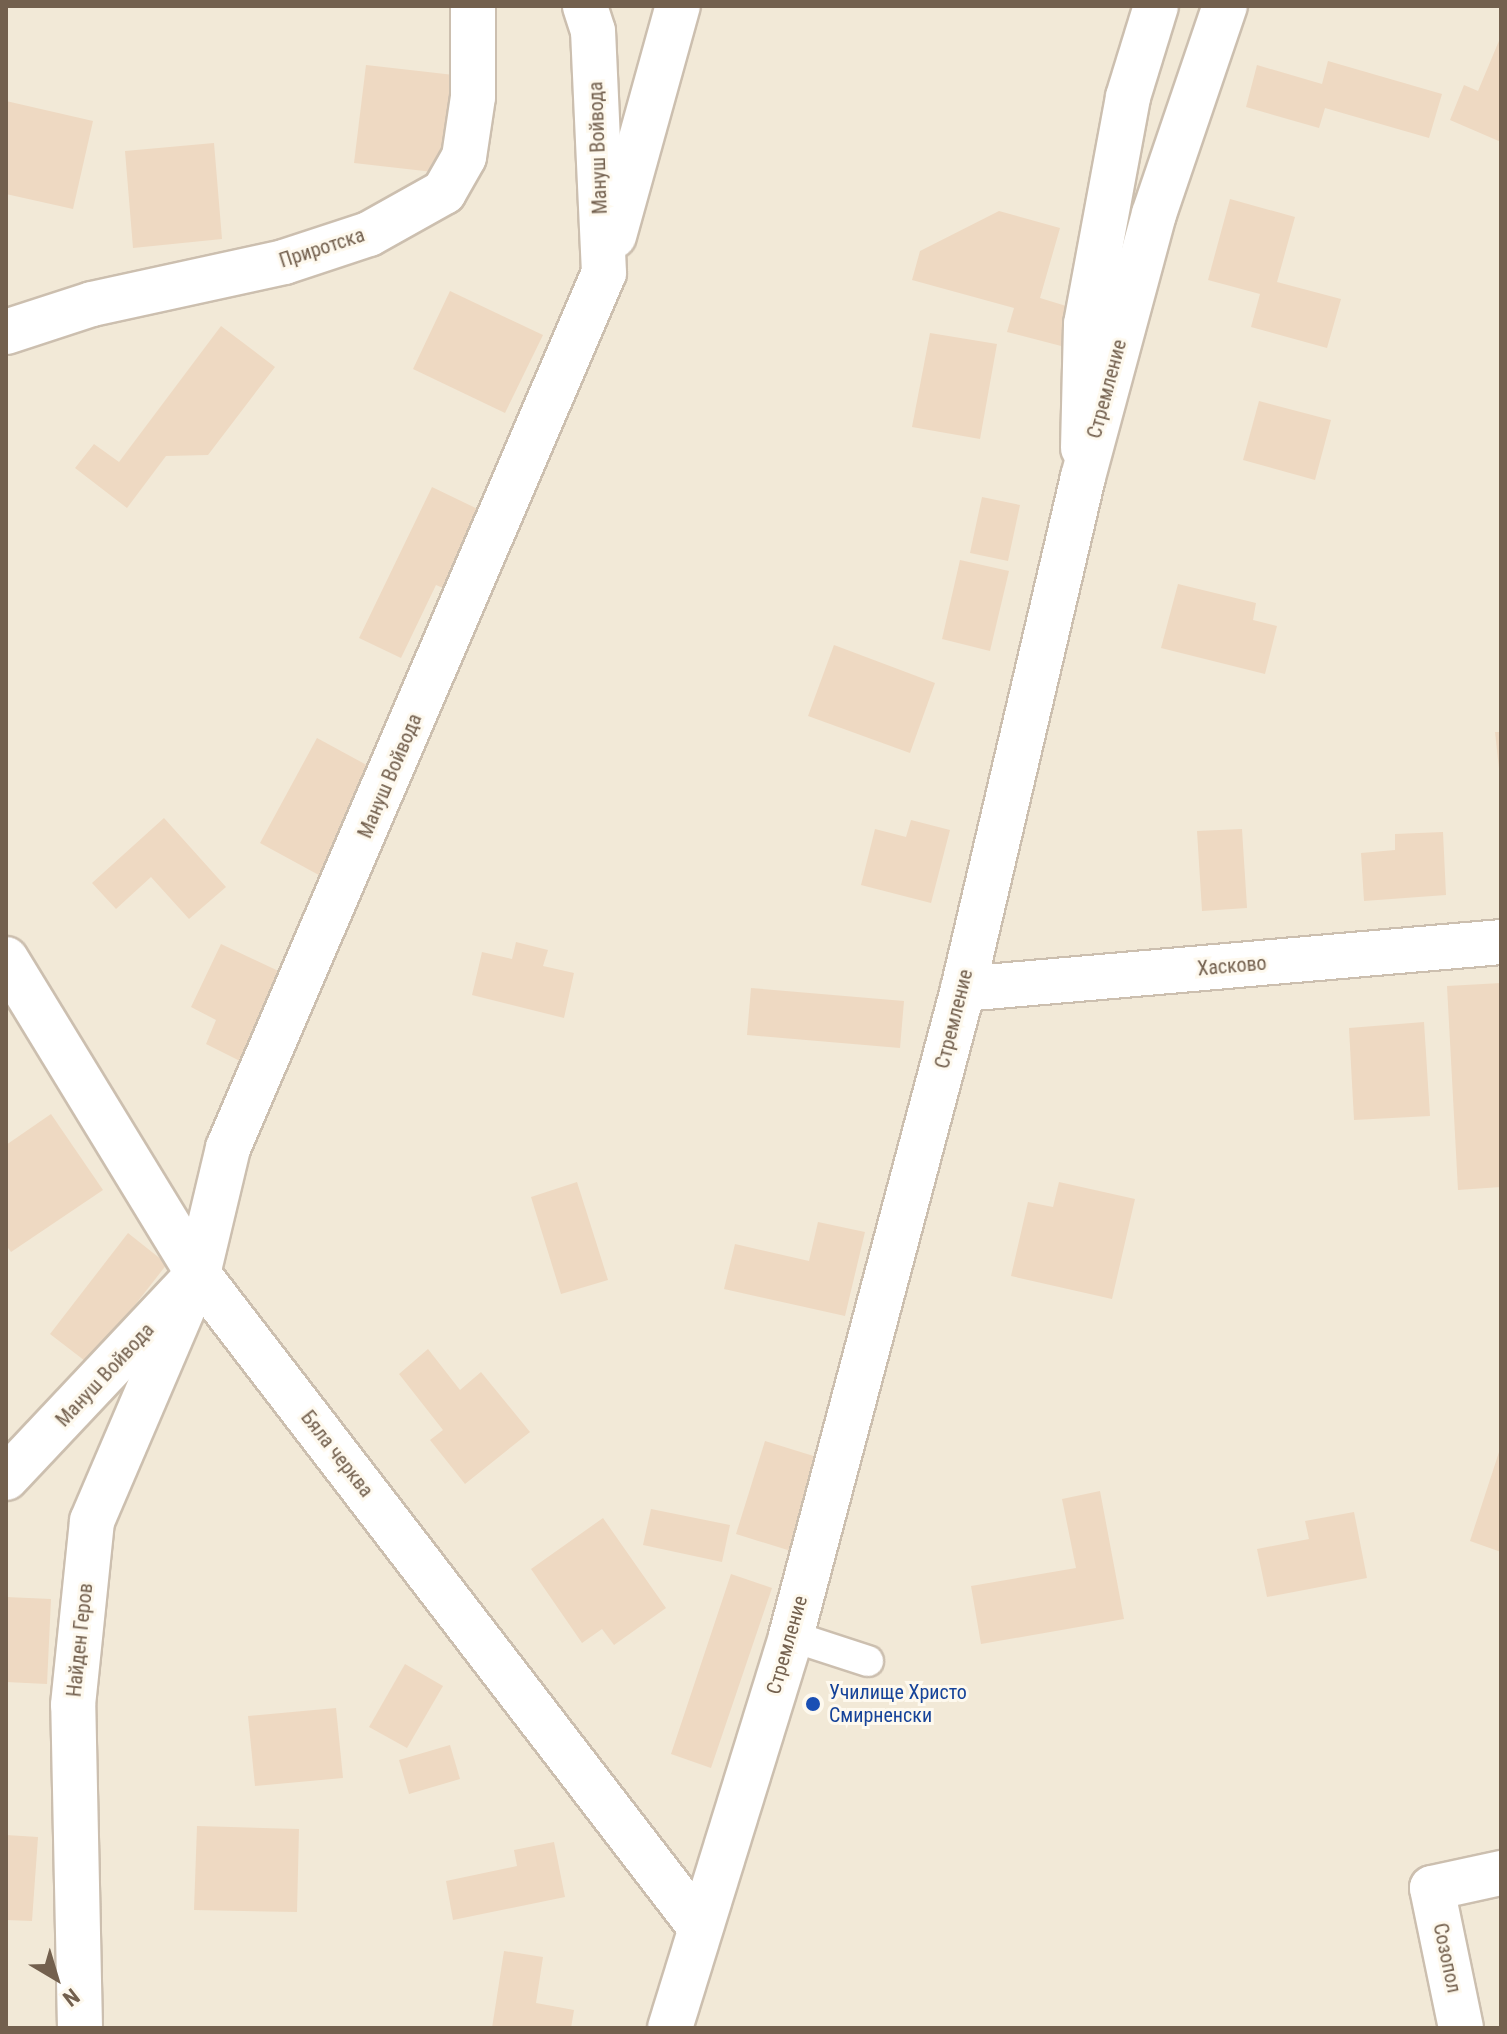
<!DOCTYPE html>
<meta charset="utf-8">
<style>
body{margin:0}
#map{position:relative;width:1507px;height:2034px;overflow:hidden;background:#fbf6e8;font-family:"Roboto Condensed",sans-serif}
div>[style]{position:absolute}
.residential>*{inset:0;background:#f2e9d7}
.building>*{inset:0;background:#eed9c2}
.roads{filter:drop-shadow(2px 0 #ccbfaf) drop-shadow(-2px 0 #ccbfaf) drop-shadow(0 2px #ccbfaf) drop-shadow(0 -2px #ccbfaf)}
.lane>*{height:30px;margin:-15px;padding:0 15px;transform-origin:15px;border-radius:15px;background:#fff}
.street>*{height:44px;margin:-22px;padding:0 22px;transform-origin:22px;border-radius:22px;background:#fff}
.secondary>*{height:44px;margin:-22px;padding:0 22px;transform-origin:22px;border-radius:22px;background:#fff}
.dots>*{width:22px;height:22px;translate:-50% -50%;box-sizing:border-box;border:4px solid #fef9ee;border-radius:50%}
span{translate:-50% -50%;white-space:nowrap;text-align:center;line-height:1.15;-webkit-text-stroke:6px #fef9ee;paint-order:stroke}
.street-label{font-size:20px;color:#73604e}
.transit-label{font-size:20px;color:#164399}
.left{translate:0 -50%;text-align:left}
.frame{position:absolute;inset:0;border:8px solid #73604e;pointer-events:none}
.north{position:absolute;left:16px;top:1938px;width:80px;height:80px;-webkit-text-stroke:6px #fef9ee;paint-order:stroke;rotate:142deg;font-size:22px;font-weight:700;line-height:32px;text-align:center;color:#73604e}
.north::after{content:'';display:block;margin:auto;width:28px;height:36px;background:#73604e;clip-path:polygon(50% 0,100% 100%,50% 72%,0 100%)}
</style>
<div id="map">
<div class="residential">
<div style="clip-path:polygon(6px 6px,1501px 6px,1501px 2028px,6px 2028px)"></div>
</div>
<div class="building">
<div style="clip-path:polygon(1501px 36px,1501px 142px,1450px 120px,1464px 85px,1478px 91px)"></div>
<div style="clip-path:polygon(1328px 61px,1442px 94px,1429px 138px,1325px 108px,1319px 128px,1246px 107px,1257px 65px,1322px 84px)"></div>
<div style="clip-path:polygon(366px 65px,454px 75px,442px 173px,354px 163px)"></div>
<div style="clip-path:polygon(6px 101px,93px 121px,73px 209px,6px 194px)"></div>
<div style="clip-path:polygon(214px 143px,222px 239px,133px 248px,125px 151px)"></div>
<div style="clip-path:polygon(1230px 199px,1295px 217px,1277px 282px,1341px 299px,1327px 348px,1251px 327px,1260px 294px,1208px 280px)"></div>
<div style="clip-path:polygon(999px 211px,1060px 228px,1040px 298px,1076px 309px,1065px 347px,1007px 332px,1014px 308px,912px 280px,920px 251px)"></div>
<div style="clip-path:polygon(450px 291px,543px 335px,505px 413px,413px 369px)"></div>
<div style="clip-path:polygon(221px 326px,275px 367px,208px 455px,166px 456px,127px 508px,75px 468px,94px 444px,119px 462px)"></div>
<div style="clip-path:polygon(930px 333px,997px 344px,980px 439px,912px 427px)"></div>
<div style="clip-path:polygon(1259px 401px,1331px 420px,1315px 480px,1243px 460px)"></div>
<div style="clip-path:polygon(432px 487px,488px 514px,450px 591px,436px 585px,401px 658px,359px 638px)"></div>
<div style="clip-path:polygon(982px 497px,1020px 505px,1008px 561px,970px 553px)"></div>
<div style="clip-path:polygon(960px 560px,1009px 571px,990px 651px,942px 639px)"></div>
<div style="clip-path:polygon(1178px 584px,1256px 603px,1253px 620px,1277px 626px,1265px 674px,1161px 648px)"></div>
<div style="clip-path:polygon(834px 645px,935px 683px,910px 753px,808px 716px)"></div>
<div style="clip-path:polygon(1495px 732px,1501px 732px,1501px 768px,1499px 768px)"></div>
<div style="clip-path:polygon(317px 738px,385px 775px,328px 880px,260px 843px)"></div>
<div style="clip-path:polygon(164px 818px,226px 887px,189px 919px,151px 877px,116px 909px,92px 883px)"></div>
<div style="clip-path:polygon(911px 820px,950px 830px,931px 903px,861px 885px,875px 829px,906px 837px)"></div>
<div style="clip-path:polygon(1242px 829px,1247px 908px,1202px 911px,1197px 831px)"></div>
<div style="clip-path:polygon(1443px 832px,1446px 895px,1364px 901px,1361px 853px,1395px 850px,1395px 834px)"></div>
<div style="clip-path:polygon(516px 942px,548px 950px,543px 966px,574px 973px,564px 1018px,472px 995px,482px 952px,512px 959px)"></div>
<div style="clip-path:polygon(221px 944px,287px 975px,244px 1063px,206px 1044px,216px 1020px,191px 1007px)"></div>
<div style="clip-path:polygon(1501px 983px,1501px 1187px,1458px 1190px,1447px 986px)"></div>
<div style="clip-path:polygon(751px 988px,904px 1001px,900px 1048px,747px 1035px)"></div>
<div style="clip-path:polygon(1424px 1022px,1430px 1116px,1354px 1120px,1349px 1028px)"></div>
<div style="clip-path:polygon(51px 1114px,103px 1190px,11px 1252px,6px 1245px,6px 1145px)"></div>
<div style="clip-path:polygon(577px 1182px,608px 1280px,561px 1294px,531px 1197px)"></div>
<div style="clip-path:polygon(1059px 1182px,1135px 1199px,1112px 1299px,1011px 1276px,1028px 1202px,1053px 1207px)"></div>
<div style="clip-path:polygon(818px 1222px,865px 1232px,845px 1316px,724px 1289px,735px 1244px,809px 1261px)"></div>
<div style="clip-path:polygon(128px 1233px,167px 1264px,89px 1364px,50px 1334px)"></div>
<div style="clip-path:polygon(428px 1349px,460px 1390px,481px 1372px,530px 1432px,465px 1484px,430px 1440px,443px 1430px,399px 1374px)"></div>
<div style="clip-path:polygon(765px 1441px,820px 1458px,791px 1551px,736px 1534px)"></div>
<div style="clip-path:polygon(1500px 1449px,1501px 1449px,1501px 1552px,1470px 1541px)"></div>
<div style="clip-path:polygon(1100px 1491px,1124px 1619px,981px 1644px,971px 1586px,1076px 1568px,1062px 1499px)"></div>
<div style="clip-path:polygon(651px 1509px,730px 1525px,722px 1562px,643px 1545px)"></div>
<div style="clip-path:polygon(1354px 1512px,1367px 1578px,1267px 1597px,1257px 1549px,1309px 1539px,1305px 1521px)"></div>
<div style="clip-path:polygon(603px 1518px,666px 1608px,614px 1645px,602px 1629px,582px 1643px,531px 1569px)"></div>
<div style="clip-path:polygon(731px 1574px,772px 1588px,711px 1768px,671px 1754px)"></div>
<div style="clip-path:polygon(6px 1597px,51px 1599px,47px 1684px,6px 1682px)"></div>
<div style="clip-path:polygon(405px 1664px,443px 1686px,407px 1748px,369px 1727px)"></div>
<div style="clip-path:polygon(336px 1708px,343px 1778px,255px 1786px,248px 1716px)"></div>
<div style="clip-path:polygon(450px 1745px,460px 1779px,409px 1794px,399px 1760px)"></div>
<div style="clip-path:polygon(197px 1826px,299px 1829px,297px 1912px,194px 1910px)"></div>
<div style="clip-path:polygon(6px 1835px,38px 1837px,32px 1921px,6px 1920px)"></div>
<div style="clip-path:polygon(554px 1842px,565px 1897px,453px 1920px,446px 1881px,517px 1866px,514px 1850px)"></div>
<div style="clip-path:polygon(504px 1951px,543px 1957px,536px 2003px,574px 2010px,571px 2028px,492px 2028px)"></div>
</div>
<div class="roads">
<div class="lane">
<div style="left:791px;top:1636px;width:81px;rotate:18deg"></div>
</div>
<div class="street">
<div style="left:614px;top:236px;width:239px;rotate:-74.5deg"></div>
<div style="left:6px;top:332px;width:90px;rotate:-18deg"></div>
<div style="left:92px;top:304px;width:197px;rotate:-12.3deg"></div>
<div style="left:284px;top:262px;width:89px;rotate:-18.2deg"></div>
<div style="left:369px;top:234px;width:86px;rotate:-29.2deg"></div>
<div style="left:444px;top:192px;width:40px;rotate:-60.3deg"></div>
<div style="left:464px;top:157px;width:61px;rotate:-81.5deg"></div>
<div style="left:473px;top:97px;width:91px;rotate:-90deg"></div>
<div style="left:1083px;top:448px;width:124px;rotate:-88.6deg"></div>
<div style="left:1086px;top:324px;width:231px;rotate:-79.5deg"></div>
<div style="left:1128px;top:97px;width:95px;rotate:-72.9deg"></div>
<div style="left:6px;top:959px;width:369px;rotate:58.6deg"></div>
<div style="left:198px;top:1274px;width:824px;rotate:52.45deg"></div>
<div style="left:963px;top:989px;width:540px;rotate:-4.99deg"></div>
<div style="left:6px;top:1478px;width:280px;rotate:-46.7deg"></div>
<div style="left:198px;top:1274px;width:130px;rotate:-76.6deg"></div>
<div style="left:228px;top:1148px;width:952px;rotate:-66.75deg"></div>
<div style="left:604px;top:273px;width:242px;rotate:-92.6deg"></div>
<div style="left:593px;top:31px;width:26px;rotate:-108deg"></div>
<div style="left:80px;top:2028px;width:323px;rotate:-91.2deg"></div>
<div style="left:73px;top:1705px;width:185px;rotate:-84.1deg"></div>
<div style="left:92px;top:1521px;width:234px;rotate:-66.8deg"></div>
<div style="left:1461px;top:2028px;width:143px;rotate:-101.7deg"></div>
<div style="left:1432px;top:1888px;width:71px;rotate:-12.3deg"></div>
</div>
<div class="secondary">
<div style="left:670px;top:2028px;width:410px;rotate:-72.8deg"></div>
<div style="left:791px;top:1636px;width:669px;rotate:-75.11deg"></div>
<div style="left:963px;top:989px;width:526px;rotate:-76.81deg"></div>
<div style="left:1083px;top:477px;width:272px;rotate:-74.9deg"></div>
<div style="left:1154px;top:214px;width:220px;rotate:-71.2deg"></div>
</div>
</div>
<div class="dots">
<div style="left:813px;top:1704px;background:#1a4fb4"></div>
</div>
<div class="street-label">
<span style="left:598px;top:148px;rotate:-92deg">Мануш Войвода</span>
<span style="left:322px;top:248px;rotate:-18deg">Приротска</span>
<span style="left:1107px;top:389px;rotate:-75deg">Стремление</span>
<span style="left:390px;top:776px;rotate:-67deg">Мануш Войвода</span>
<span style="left:1232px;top:966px;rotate:-5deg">Хасково</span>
<span style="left:954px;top:1019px;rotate:-76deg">Стремление</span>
<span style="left:105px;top:1375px;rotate:-47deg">Мануш Войвода</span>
<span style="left:337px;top:1454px;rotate:52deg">Бяла черква</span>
<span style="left:80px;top:1640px;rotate:-84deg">Найден Геров</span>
<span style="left:787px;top:1645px;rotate:-74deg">Стремление</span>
<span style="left:1447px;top:1958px;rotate:78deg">Созопол</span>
</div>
<div class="transit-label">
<span class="left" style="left:829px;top:1704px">Училище Христо<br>Смирненски</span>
</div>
<div class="frame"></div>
<div class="north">N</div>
</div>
